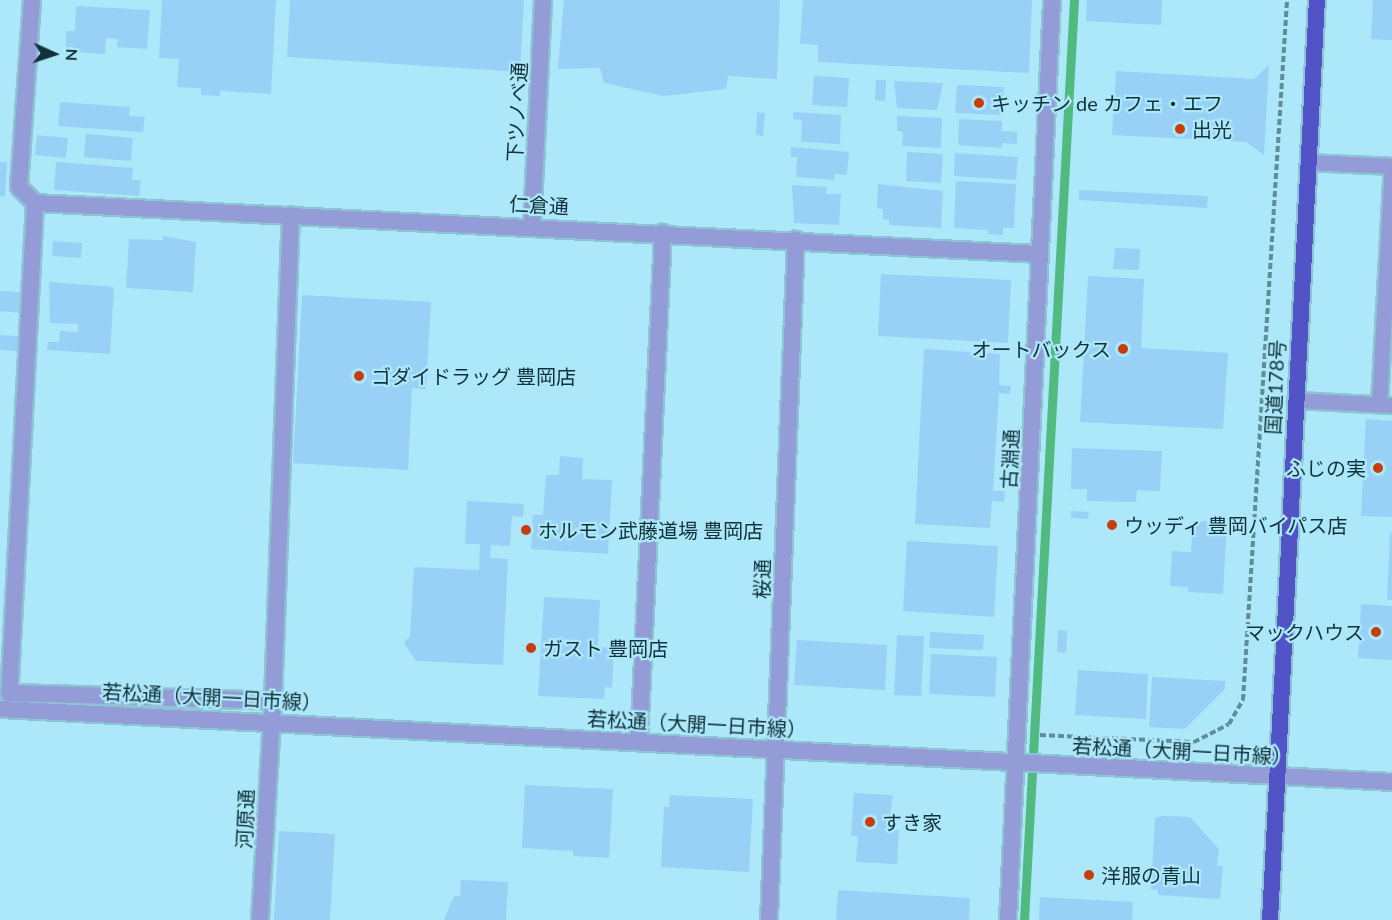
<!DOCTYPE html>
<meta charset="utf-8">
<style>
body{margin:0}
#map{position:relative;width:1392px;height:920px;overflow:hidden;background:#ace8f9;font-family:Lato,"Noto Sans JP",sans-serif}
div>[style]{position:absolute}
.stream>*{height:9px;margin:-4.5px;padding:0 4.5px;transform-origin:4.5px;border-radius:4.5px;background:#51ba81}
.building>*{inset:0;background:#98d1f5}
.path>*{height:4px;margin-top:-2px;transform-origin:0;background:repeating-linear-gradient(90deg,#5f8d9a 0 6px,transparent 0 9px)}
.roads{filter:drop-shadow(2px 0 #8dc4d3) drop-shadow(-2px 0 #8dc4d3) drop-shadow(0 2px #8dc4d3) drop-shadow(0 -2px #8dc4d3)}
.service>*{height:15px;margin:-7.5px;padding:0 7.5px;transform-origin:7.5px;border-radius:7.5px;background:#939cd6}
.minor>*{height:16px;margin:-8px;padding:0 8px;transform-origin:8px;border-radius:8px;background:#939cd6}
.tertiary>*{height:16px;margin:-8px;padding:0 8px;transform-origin:8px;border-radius:8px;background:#939cd6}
.trunk>*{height:16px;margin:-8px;padding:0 8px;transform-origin:8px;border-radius:8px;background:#5153c6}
.dots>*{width:16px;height:16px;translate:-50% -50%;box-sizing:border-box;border:3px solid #ace8f9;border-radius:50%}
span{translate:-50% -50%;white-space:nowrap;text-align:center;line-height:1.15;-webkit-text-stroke:4.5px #ace8f9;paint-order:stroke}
.poi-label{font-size:20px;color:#12323b}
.left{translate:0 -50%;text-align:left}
.right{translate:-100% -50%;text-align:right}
.street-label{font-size:20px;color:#12323b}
.north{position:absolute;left:24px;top:24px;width:60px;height:60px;-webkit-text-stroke:4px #ace8f9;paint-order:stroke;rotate:93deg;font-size:16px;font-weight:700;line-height:24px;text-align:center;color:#12323b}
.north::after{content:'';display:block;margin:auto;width:21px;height:27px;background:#12323b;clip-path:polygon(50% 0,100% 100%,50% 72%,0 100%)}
</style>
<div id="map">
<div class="stream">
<div style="left:1024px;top:920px;width:921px;rotate:-86.89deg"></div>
</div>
<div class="building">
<div style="clip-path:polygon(162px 0,276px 0,271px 94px,220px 91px,220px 96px,201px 95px,201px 88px,177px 87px,179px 59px,159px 58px)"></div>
<div style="clip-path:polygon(290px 0,524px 0,520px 72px,287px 57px)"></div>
<div style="clip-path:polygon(564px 0,780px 0,777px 79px,728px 76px,726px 89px,664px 96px,604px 83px,600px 68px,558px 69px)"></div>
<div style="clip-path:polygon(803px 0,1032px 0,1029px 73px,818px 62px,818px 45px,800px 44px)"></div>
<div style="clip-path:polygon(1087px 0,1162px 0,1161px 25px,1086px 21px)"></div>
<div style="clip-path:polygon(1373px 0,1392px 0,1392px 40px,1371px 39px)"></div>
<div style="clip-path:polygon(76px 6px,150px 10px,147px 49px,117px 47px,118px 39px,106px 38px,105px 54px,74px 52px,74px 47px,66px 47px,66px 31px,75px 31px)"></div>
<div style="clip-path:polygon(1269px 65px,1264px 155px,1246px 142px,1112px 135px,1116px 71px,1254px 79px)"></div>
<div style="clip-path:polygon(814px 76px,849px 78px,847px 107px,812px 105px)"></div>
<div style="clip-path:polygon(876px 80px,886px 80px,885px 101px,875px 100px)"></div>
<div style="clip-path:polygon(894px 81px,943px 83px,937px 110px,897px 108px)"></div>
<div style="clip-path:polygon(957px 85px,1004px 87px,1003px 115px,955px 113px)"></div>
<div style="clip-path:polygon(60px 102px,130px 107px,129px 116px,145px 117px,143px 132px,58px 126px)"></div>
<div style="clip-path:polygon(757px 112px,765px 113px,763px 136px,756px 135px)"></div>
<div style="clip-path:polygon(793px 112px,841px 115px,840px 144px,801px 142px,802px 120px,793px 119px)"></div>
<div style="clip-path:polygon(897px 116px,942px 118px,941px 148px,902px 146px,903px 132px,897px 131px)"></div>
<div style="clip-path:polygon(959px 119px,1002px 121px,1002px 131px,1017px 132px,1017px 144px,1002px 143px,1002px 148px,958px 145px)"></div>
<div style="clip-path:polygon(86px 134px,133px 138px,131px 161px,84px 157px)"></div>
<div style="clip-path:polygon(37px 135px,68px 138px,66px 158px,35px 155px)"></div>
<div style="clip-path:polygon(791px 147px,849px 152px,847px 175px,835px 174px,834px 180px,796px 177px,797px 157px,791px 157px)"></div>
<div style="clip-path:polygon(907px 152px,943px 154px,941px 183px,906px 181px)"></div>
<div style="clip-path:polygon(955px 153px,1018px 157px,1016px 180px,954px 176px)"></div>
<div style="clip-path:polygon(0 162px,7px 162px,5px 197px,0 196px)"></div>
<div style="clip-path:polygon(56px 162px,133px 168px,132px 180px,141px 180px,139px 196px,54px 190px)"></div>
<div style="clip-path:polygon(956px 181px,1016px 184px,1014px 228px,1003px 228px,1003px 235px,988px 234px,988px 230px,954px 228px)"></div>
<div style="clip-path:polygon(878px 184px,943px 191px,941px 228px,889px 225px,889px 220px,883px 219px,883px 209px,877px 208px)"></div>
<div style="clip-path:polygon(792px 185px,827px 187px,826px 194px,841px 194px,839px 225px,794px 223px)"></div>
<div style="clip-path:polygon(1079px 190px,1208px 196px,1207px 208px,1079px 200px)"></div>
<div style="clip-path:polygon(163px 236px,196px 242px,193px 292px,126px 288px,129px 239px,163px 240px)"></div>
<div style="clip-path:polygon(53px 241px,82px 243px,81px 258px,52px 256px)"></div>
<div style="clip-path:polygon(1115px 248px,1140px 249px,1139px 270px,1113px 269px)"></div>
<div style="clip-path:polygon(881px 274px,1011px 280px,1008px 343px,878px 336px)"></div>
<div style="clip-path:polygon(1088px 276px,1144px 279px,1141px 348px,1228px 353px,1223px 429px,1080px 422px)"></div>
<div style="clip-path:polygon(49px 282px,114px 287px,110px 354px,47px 350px,48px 342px,59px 342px,60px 331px,78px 332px,78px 324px,50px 323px)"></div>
<div style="clip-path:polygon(0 291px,22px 292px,21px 313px,0 311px)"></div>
<div style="clip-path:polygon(302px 295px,431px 302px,426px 389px,412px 388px,408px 470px,293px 463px)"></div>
<div style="clip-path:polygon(0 335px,18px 336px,17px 351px,0 350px)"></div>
<div style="clip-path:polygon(924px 349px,1000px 354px,999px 385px,1011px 386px,1010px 394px,999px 393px,993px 491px,1005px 491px,1004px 502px,992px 501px,990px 528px,915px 524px)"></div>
<div style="clip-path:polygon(1366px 419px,1392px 421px,1392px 517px,1361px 516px)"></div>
<div style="clip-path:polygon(1072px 448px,1162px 451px,1160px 491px,1137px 490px,1136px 502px,1087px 501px,1087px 489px,1071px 489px)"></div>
<div style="clip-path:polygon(560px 456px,583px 458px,582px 479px,612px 480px,608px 554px,531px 549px,533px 515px,543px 515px,546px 475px,559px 475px)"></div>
<div style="clip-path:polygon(467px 501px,524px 504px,523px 517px,512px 516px,510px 546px,491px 545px,490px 558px,508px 559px,503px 665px,416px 661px,404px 643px,410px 636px,414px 567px,479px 570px,480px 544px,465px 544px)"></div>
<div style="clip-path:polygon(1071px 511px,1089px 512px,1088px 519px,1071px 518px)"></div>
<div style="clip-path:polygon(1193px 521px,1227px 522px,1223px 594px,1188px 592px,1188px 587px,1170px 586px,1172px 551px,1191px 552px)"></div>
<div style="clip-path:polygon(1390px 533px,1392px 533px,1392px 600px,1387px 600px)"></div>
<div style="clip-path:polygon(907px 541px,998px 546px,994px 617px,903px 611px)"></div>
<div style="clip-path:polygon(544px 597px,600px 600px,598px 647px,614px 648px,612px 688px,605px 687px,604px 699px,538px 696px)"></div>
<div style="clip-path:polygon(1361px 604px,1392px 606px,1392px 660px,1358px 658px)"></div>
<div style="clip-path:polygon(1058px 630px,1067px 631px,1066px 653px,1057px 652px)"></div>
<div style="clip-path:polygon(930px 632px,984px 635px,983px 650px,929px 648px)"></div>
<div style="clip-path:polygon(897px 635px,924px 636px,921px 696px,894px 695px)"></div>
<div style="clip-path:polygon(797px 640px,887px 645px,885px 690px,794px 685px)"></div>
<div style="clip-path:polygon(931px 654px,997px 657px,995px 697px,929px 694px)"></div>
<div style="clip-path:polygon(1078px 670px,1148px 674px,1146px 719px,1075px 715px)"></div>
<div style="clip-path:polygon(1152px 677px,1225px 681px,1225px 689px,1185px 729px,1149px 727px)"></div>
<div style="clip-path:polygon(525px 785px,613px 789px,609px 858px,573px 856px,573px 851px,522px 848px)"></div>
<div style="clip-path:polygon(854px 793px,893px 795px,888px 830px,899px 830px,897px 864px,856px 862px,858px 836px,851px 836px)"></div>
<div style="clip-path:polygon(670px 795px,753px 799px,749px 872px,661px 867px,664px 807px,669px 807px)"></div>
<div style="clip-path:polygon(1164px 816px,1190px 817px,1219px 849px,1217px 866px,1223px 866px,1220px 899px,1158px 895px,1158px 890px,1151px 889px,1155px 818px)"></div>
<div style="clip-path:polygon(279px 831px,335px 834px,330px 920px,274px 920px)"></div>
<div style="clip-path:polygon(461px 880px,508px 882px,506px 920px,444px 920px,454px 896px,460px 896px)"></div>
<div style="clip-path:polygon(838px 890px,970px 898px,969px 920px,836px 920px)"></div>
<div style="clip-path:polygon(1040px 897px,1133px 902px,1132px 920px,1039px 920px)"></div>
</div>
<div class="path">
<div style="left:1040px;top:735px;width:154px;rotate:2.6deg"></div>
<div style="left:1194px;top:742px;width:39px;rotate:-27deg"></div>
<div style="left:1229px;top:724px;width:28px;rotate:-60deg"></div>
<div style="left:1243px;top:700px;width:701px;rotate:-86.4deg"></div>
</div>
<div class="roads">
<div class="service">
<div style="left:1308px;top:162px;width:84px;rotate:2.7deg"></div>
<div style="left:1295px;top:400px;width:97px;rotate:3deg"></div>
<div style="left:1379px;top:404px;width:238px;rotate:-86.9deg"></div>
</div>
<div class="minor">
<div style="left:32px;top:0;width:187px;rotate:94deg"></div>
<div style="left:19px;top:187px;width:23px;rotate:45deg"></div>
<div style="left:35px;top:203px;width:491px;rotate:93deg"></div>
<div style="left:9px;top:693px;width:264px;rotate:1.7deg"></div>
<div style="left:35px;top:203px;width:1006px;rotate:2.91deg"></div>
<div style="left:532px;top:225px;width:225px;rotate:-87.2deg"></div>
<div style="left:639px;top:742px;width:510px;rotate:-87.3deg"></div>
<div style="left:260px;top:920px;width:219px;rotate:-86.6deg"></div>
<div style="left:273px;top:701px;width:486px;rotate:-87.9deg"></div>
<div style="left:769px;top:920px;width:681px;rotate:-87.73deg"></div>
<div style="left:1008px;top:920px;width:921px;rotate:-87.26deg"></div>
</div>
<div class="tertiary">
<div style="left:0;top:709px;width:1394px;rotate:3deg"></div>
</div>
<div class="trunk">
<div style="left:1270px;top:920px;width:921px;rotate:-87.08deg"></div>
</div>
</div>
<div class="dots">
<div style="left:979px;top:103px;background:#c63e0e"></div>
<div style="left:1180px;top:129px;background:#c63e0e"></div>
<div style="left:1123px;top:349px;background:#c63e0e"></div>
<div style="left:359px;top:376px;background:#c63e0e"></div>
<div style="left:1378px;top:468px;background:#c63e0e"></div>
<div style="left:1112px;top:525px;background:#c63e0e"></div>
<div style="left:526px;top:530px;background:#c63e0e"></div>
<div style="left:1376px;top:632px;background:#c63e0e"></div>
<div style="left:531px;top:648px;background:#c63e0e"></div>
<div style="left:870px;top:822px;background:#c63e0e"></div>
<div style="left:1089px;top:875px;background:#c63e0e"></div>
</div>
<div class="poi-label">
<span class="left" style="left:991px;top:103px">キッチン de カフェ・エフ</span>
<span class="left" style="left:1192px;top:129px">出光</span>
<span class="right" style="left:1111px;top:349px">オートバックス</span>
<span class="left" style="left:371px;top:376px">ゴダイドラッグ 豊岡店</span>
<span class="right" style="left:1366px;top:468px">ふじの実</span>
<span class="left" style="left:1124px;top:525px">ウッディ 豊岡バイパス店</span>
<span class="left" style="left:538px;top:530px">ホルモン武藤道場 豊岡店</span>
<span class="right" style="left:1364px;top:632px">マックハウス</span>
<span class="left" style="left:543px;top:648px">ガスト 豊岡店</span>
<span class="left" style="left:882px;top:822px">すき家</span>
<span class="left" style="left:1101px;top:875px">洋服の青山</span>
</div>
<div class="street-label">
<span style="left:517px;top:112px;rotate:-87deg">下ツノベ通</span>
<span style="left:539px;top:205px;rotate:3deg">仁倉通</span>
<span style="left:1275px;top:387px;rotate:-87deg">国道178号</span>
<span style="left:1010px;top:459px;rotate:-87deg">古淵通</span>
<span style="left:762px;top:579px;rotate:-88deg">桜通</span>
<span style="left:212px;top:697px;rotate:3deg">若松通（大開一日市線）</span>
<span style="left:697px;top:724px;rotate:3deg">若松通（大開一日市線）</span>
<span style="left:1182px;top:751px;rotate:3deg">若松通（大開一日市線）</span>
<span style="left:245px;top:819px;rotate:-87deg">河原通</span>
</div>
<div class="north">N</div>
</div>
